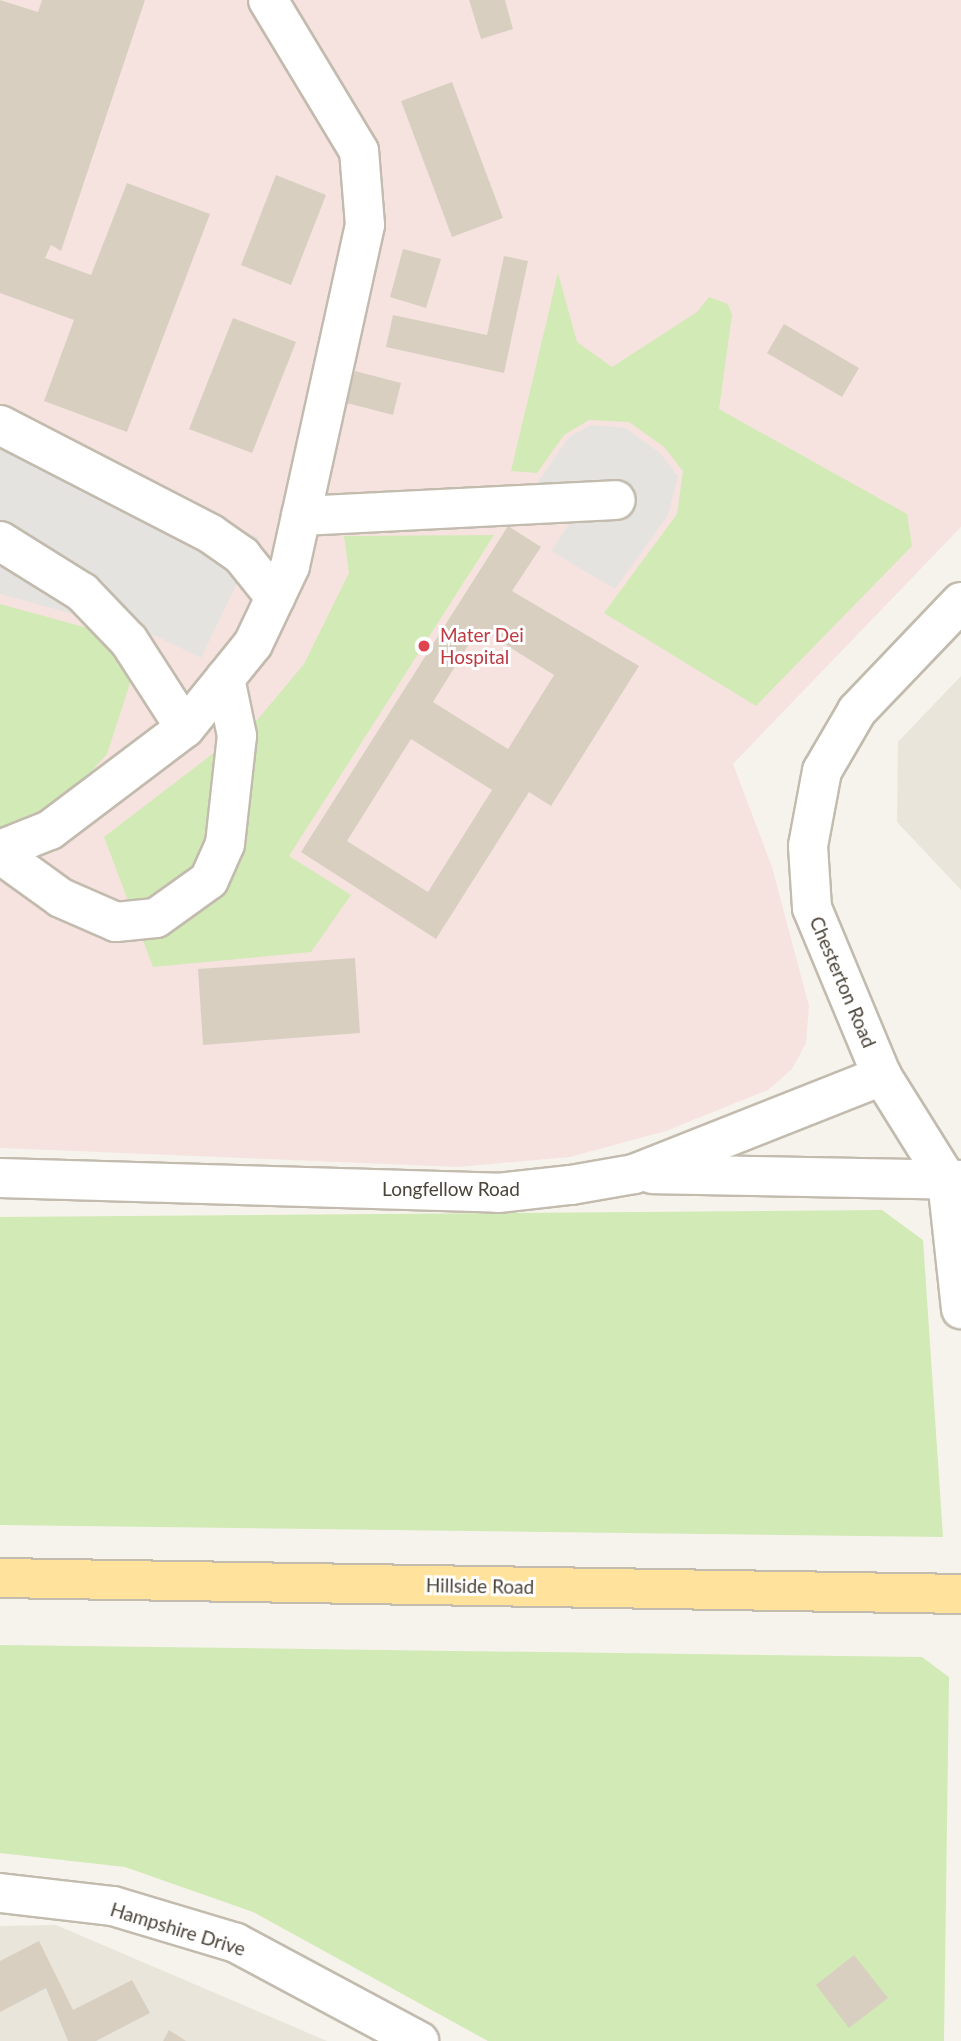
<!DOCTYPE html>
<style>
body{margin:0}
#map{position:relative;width:961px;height:2041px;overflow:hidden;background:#f6f3ec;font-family:Lato,sans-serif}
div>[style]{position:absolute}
.residential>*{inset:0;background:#eae5da}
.medical>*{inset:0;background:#f6e3e0}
.green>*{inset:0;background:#d2eab5}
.parking>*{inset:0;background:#e5e3e0}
.building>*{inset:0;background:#d8cfc1}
.roads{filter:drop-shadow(2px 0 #c2bbae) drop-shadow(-2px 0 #c2bbae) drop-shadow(0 2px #c2bbae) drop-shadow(0 -2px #c2bbae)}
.minor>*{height:38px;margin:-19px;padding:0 19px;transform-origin:19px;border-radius:19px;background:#fff}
.major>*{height:38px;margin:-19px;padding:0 19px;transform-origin:19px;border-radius:19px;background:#ffe39c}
.dots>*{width:19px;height:19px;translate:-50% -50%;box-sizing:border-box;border:4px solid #fff;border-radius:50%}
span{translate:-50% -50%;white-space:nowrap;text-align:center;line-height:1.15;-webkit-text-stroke:6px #fff;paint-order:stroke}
.health-label{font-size:19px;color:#be3a42}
.left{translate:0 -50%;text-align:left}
.street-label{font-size:19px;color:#4b4439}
</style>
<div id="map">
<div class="residential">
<div style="clip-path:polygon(961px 676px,961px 890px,897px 822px,898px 742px)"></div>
<div style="clip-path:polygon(56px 1925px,327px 2041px,0 2041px,0 1926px)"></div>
</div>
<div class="medical">
<div style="clip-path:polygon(0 0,961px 0,961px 527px,733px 764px,772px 867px,809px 1006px,806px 1043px,792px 1069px,768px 1090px,666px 1131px,570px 1157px,458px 1167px,0 1148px)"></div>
</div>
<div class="green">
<div style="clip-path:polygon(558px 273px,577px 342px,612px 367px,697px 312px,709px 297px,728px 304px,732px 315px,719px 409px,907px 514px,912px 546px,756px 706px,604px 613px,677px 514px,683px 471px,664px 447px,629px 422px,589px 420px,564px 435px,537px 473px,511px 471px)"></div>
<div style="clip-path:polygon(494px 535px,289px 856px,351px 895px,311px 952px,153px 967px,104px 837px,258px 719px,304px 664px,349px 573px,344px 536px)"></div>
<div style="clip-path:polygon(0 604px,91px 629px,132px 677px,107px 754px,57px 810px,0 836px)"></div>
<div style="clip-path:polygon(882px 1210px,923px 1240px,943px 1537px,0 1525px,0 1217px)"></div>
<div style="clip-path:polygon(0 1645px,922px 1657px,949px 1677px,944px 2041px,488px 2041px,253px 1912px,125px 1867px,0 1853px)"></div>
</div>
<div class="parking">
<div style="clip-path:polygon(12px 413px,259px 538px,201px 658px,158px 637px,0 594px,0 437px)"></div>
<div style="clip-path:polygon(591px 425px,626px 428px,660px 453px,678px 476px,668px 515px,615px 589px,551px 551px,573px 518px,531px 492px,569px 437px)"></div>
</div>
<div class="building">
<div style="clip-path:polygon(0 0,38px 12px,42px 0,145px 0,61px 251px,51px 245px,45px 258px,91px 275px,127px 183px,210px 214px,127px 432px,44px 401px,74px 320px,0 293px)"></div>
<div style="clip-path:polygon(469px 0,505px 0,513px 29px,481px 39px)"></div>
<div style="clip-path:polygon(452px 82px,503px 218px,452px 237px,401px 101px)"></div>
<div style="clip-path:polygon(276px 175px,326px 195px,291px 285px,241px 265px)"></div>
<div style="clip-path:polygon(403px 249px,441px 259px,426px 308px,390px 297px)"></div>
<div style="clip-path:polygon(504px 256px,528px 261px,504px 373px,386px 347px,393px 315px,487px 335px)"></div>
<div style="clip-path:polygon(233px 318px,296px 342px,252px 453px,189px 429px)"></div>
<div style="clip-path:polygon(784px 324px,859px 368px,842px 397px,767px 353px)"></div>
<div style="clip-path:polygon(355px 371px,401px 383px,393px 415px,347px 403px)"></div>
<div style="clip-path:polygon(evenodd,508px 526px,541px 547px,512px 591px,639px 666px,551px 806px,529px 792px,436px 939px,301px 852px,508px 526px,479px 628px,554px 675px,508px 749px,433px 702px,479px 628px,508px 526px,411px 739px,492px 790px,428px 892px,347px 841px,411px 739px)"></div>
<div style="clip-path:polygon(355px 958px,360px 1033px,203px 1045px,198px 969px)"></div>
<div style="clip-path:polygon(39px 1941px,73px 2010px,132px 1980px,150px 2013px,96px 2041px,68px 2041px,46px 1988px,0 2012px,0 1961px)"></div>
<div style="clip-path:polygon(854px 1955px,888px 1998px,849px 2028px,816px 1985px)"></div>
<div style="clip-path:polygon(169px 2030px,186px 2041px,163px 2041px)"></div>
</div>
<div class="roads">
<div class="minor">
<div style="left:0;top:425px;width:237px;rotate:27.3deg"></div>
<div style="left:211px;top:534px;width:38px;rotate:35deg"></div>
<div style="left:242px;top:556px;width:53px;rotate:51.2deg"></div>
<div style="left:301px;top:516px;width:315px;rotate:-2.9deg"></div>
<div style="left:0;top:541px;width:97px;rotate:31.9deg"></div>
<div style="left:82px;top:592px;width:68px;rotate:46.2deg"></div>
<div style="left:129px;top:641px;width:103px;rotate:57.2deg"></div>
<div style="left:961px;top:602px;width:151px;rotate:133.7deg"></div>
<div style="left:857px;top:711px;width:69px;rotate:120.3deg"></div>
<div style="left:822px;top:771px;width:76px;rotate:100.6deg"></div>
<div style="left:808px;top:846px;width:62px;rotate:86.3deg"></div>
<div style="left:812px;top:908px;width:182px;rotate:67.4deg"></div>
<div style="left:882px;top:1076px;width:123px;rotate:58deg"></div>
<div style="left:947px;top:1180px;width:130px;rotate:83.8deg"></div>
<div style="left:0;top:850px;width:54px;rotate:-21.8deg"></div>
<div style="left:50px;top:830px;width:169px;rotate:-37.1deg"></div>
<div style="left:185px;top:728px;width:108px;rotate:-51deg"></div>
<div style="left:253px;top:644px;width:86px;rotate:-64.6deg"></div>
<div style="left:290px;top:566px;width:349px;rotate:-77.6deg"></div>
<div style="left:365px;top:225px;width:74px;rotate:-94.6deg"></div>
<div style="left:359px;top:151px;width:176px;rotate:-121.1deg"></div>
<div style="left:0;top:854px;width:75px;rotate:35.8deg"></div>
<div style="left:61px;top:898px;width:60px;rotate:23.6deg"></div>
<div style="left:116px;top:922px;width:40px;rotate:-5.7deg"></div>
<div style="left:156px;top:918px;width:65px;rotate:-35.6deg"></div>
<div style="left:209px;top:880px;width:39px;rotate:-66deg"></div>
<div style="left:225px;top:844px;width:109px;rotate:-83.7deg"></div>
<div style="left:237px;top:736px;width:59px;rotate:-101.7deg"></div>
<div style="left:652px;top:1174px;width:309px;rotate:1.1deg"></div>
<div style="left:0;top:1178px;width:498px;rotate:1.7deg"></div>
<div style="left:498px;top:1193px;width:73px;rotate:-6.3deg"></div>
<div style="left:571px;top:1185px;width:64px;rotate:-9.9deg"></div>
<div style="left:634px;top:1174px;width:267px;rotate:-21.6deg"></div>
<div style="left:0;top:1893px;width:114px;rotate:6.6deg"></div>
<div style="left:113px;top:1906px;width:128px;rotate:16.7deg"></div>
<div style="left:236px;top:1943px;width:208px;rotate:28.2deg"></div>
</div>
<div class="major">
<div style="left:0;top:1578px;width:961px;rotate:0.95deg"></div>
</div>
</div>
<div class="dots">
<div style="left:424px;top:646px;background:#e0444e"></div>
</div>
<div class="health-label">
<span class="left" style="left:440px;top:646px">Mater Dei<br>Hospital</span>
</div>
<div class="street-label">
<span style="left:843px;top:982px;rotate:67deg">Chesterton Road</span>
<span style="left:451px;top:1189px">Longfellow Road</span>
<span style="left:480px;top:1586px;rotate:1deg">Hillside Road</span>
<span style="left:178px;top:1929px;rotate:17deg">Hampshire Drive</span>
</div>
</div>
